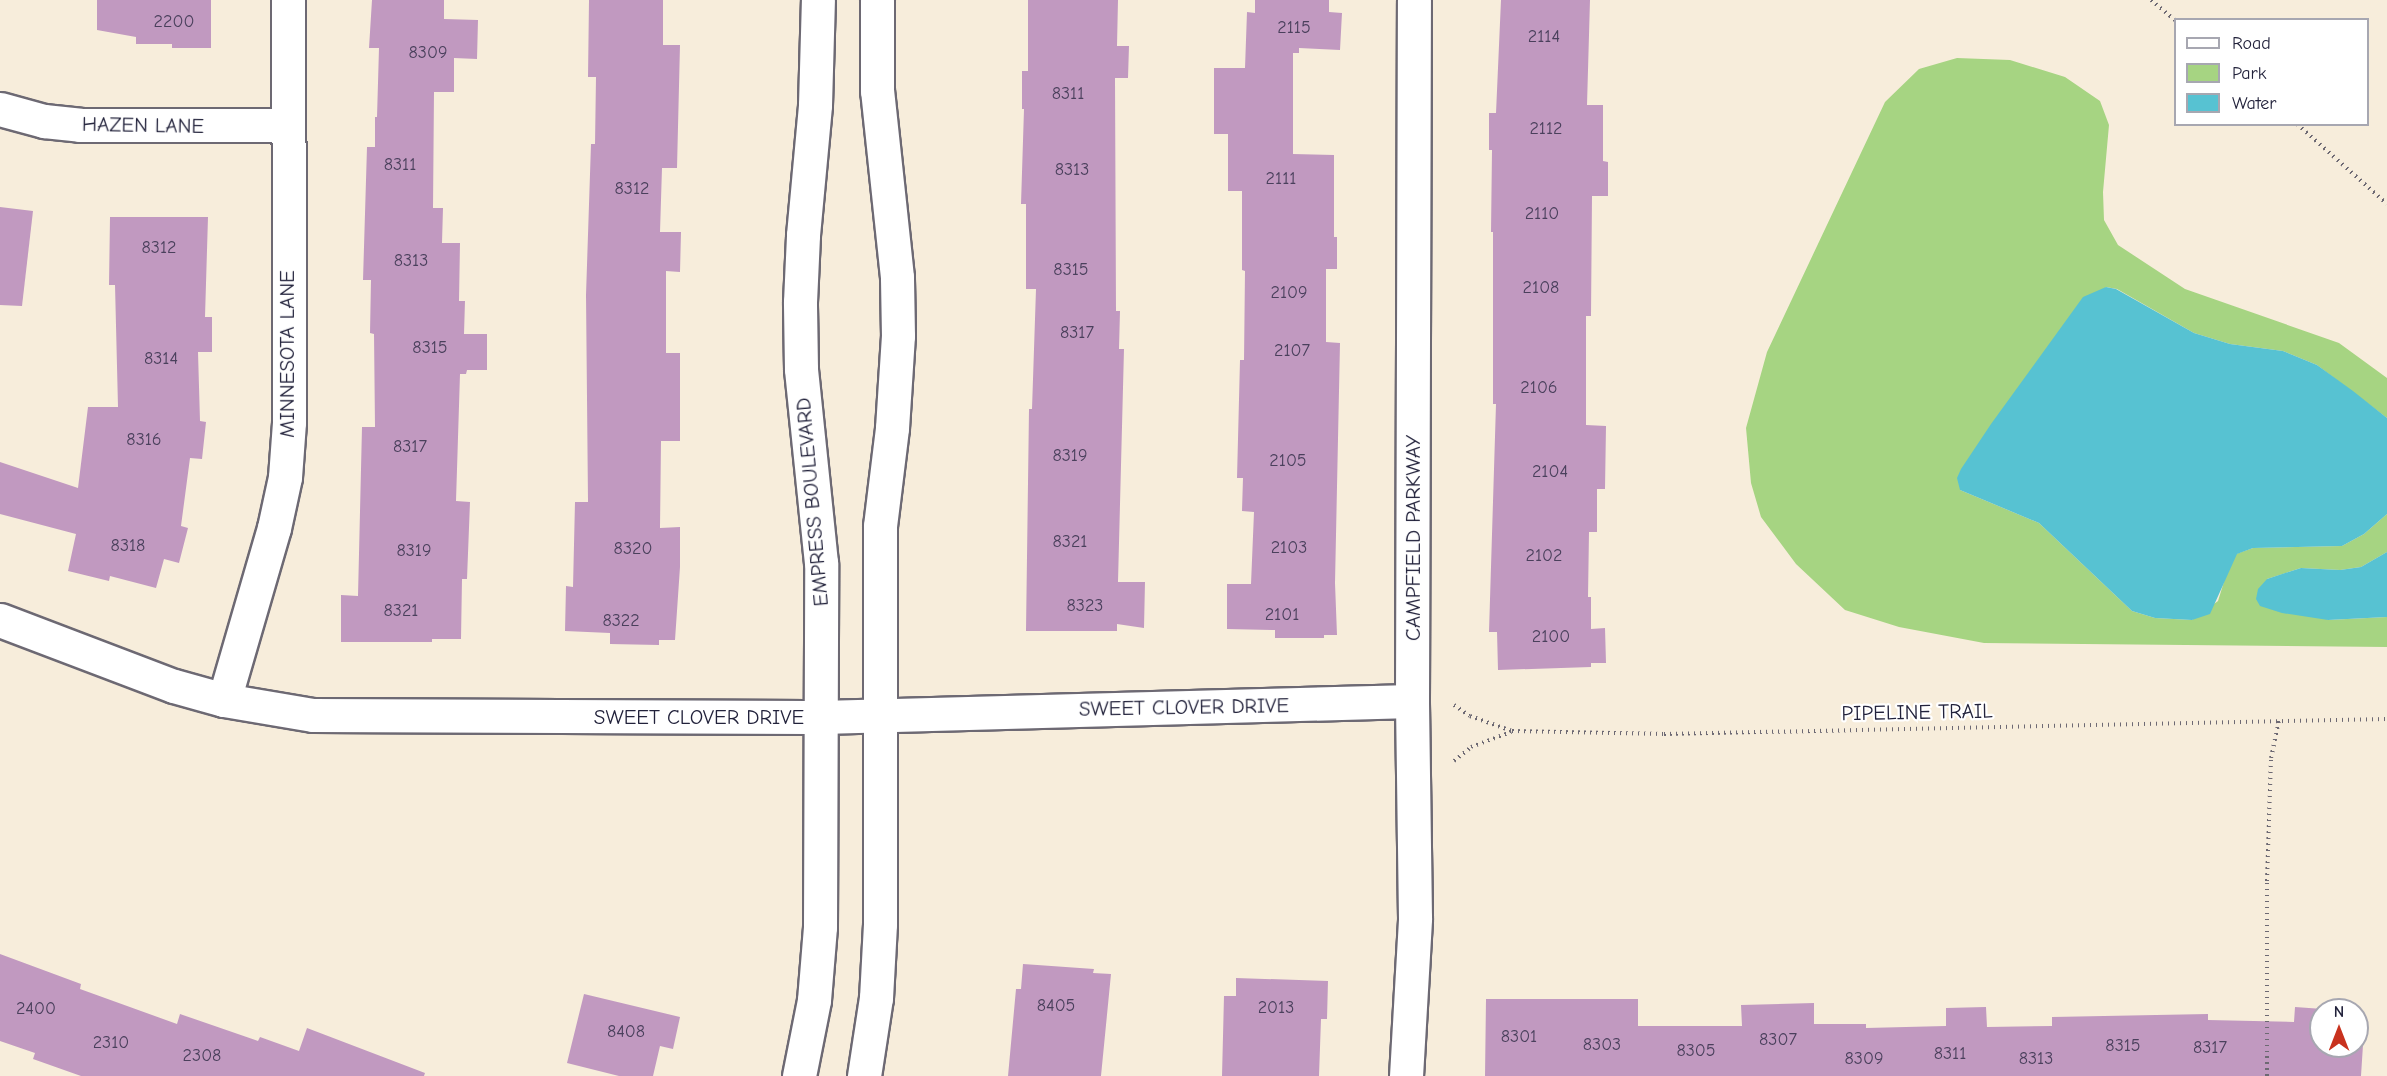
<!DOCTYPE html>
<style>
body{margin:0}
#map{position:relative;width:2387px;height:1076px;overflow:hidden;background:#f7eddb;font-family:"Comic Neue",sans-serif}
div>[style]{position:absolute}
.green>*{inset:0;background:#a6d482}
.water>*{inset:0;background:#57c2d2}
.building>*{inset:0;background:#c199c0}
.path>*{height:4px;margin-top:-2px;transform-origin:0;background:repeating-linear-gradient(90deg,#6d6973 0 1.5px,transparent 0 6px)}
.roads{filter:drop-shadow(2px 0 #6d6973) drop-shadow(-2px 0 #6d6973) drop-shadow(0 2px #6d6973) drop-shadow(0 -2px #6d6973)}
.street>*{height:33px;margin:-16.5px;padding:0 16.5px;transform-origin:16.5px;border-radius:16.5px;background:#fff}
span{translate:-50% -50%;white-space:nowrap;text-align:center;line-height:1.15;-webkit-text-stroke:4.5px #fff;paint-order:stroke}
.number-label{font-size:18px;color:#4a405c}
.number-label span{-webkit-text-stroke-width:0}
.street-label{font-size:21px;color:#22223b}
.legend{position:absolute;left:2174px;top:18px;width:195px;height:108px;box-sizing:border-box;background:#fff;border:2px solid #a7a7b1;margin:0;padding:8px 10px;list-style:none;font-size:18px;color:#22223b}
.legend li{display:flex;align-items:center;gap:12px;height:30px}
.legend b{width:30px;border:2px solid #a7a7b1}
.north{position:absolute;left:2309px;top:998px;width:60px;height:60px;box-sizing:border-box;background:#fff;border:2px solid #a7a7b1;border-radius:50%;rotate:0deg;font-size:16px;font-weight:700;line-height:24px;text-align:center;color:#22223b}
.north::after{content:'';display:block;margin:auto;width:21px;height:27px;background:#c8321e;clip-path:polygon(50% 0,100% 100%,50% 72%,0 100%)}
</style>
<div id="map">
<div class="green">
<div style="clip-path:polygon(1957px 58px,2010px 60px,2065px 77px,2100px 101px,2109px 125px,2103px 192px,2104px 220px,2118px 245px,2185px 289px,2339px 343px,2387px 378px,2387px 418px,2317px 365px,2283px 351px,2230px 344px,2194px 333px,2117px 289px,2106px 287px,1960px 490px,2039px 523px,2132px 611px,2155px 618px,2192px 620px,2218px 601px,2227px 572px,2236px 554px,2253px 548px,2342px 546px,2364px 534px,2387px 514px,2387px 552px,2361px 567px,2340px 570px,2301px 568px,2267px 579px,2328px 620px,2387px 617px,2387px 647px,1984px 643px,1899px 627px,1845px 610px,1796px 564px,1761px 517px,1751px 483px,1746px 428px,1767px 352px,1885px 102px,1919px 69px)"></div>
</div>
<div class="water">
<div style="clip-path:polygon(2106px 287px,2116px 289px,2194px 333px,2230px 344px,2283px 351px,2317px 365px,2353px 391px,2387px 418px,2387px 514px,2364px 534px,2342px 546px,2253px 548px,2237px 554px,2210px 614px,2192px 620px,2155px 618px,2132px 611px,2039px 523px,1960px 490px,1957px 478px,1961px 469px,1991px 424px,2083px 297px)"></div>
<div style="clip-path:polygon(2387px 552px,2387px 617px,2328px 620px,2282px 613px,2260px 606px,2256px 599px,2258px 589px,2267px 579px,2282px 574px,2301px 568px,2340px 570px,2361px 567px)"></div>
</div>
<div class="building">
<div style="clip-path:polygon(97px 0,211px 0,211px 48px,172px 48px,172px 44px,136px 44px,136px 37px,97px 30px)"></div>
<div style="clip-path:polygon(372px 0,444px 0,444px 19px,478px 20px,477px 59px,454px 58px,454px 92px,434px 92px,433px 208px,443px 208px,442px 243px,460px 243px,459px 301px,465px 301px,464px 334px,487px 334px,487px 370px,467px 370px,466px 374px,460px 374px,456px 501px,470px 502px,467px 579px,462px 579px,461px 639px,432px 639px,432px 642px,341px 642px,341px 595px,358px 596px,362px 427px,375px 427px,374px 334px,370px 333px,371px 280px,363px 280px,367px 147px,375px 147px,375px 117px,377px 117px,379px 48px,369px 48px)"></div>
<div style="clip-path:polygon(589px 0,663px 0,663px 45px,680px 45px,677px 168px,662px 168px,660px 232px,681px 232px,680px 272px,666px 271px,666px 353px,680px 353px,680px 441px,661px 441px,660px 528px,680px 527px,680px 567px,675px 640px,659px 640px,659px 645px,610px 644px,610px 633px,565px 631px,566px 586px,573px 587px,575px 502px,588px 502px,586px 295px,591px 144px,595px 144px,596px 77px,588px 77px)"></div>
<div style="clip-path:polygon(1028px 0,1118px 0,1117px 46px,1129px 46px,1128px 78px,1115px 78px,1116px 311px,1120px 311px,1119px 349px,1124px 349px,1118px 582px,1145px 582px,1144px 628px,1117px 624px,1117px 631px,1026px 631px,1029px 409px,1032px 409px,1036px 289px,1026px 289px,1026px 204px,1021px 204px,1024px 109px,1022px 109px,1022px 71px,1028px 71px)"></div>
<div style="clip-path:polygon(1255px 0,1329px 0,1329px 12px,1342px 13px,1340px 50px,1299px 48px,1299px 53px,1293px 53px,1293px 154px,1334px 155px,1334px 237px,1337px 237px,1337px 269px,1326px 269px,1326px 342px,1340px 343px,1335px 583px,1337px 635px,1324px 635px,1324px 638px,1275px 638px,1275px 630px,1227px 629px,1227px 584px,1251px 584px,1254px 512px,1242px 511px,1243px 478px,1237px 478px,1240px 360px,1244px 360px,1245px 271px,1242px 270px,1242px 191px,1228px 191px,1228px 134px,1214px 134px,1214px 68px,1245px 68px,1247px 12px,1255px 13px)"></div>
<div style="clip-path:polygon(1501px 0,1590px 0,1587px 105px,1603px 105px,1603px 161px,1608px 162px,1608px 196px,1592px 196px,1591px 316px,1586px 316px,1586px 425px,1606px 426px,1605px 489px,1597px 489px,1597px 532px,1589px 532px,1588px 597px,1591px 597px,1591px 629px,1605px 628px,1606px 663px,1591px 663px,1591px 667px,1498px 670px,1497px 632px,1489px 632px,1496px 404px,1493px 404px,1493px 232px,1491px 232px,1492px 150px,1489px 150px,1489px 113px,1496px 113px)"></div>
<div style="clip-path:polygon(0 207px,33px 211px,22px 306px,0 305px)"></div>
<div style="clip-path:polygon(110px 217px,208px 217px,205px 317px,212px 317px,212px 352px,198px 352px,200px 421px,206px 422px,202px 459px,190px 458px,181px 526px,188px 528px,179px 563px,164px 559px,156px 588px,110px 576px,109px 581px,68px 571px,76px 534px,0 514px,0 462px,78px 488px,88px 407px,118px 407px,115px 285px,109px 285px)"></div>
<div style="clip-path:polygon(0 954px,81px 984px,80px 989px,177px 1024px,180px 1014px,258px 1041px,260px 1037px,299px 1051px,307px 1028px,425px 1073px,424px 1076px,81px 1076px,33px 1059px,35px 1053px,0 1041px)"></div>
<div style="clip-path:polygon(1023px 964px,1094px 969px,1093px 973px,1111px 974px,1101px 1076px,1008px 1076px,1016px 989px,1021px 989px)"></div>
<div style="clip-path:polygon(1236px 978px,1328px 981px,1327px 1019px,1321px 1019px,1319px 1076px,1222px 1076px,1224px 996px,1236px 996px)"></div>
<div style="clip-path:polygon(584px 994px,680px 1017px,673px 1049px,660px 1046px,653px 1076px,619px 1076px,567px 1063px)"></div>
<div style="clip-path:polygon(1486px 999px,1638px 999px,1638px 1026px,1742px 1026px,1741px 1005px,1814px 1003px,1814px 1024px,1866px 1024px,1866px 1028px,1946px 1026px,1946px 1008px,1986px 1007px,1987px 1027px,2052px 1026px,2052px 1017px,2208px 1014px,2208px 1020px,2294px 1022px,2295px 1007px,2337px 1010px,2321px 1010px,2321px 1046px,2357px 1046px,2357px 1014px,2365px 1014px,2361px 1076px,1485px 1076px)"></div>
</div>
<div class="path">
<div style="left:2151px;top:0;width:33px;rotate:40deg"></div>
<div style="left:2297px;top:124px;width:120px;rotate:41.6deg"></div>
<div style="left:1454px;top:705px;width:19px;rotate:35deg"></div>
<div style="left:1470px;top:716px;width:45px;rotate:19.7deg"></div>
<div style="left:1512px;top:731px;width:152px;rotate:1.1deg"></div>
<div style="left:1664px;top:734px;width:723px;rotate:-1.19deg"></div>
<div style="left:1454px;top:761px;width:22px;rotate:-39deg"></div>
<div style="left:1471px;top:747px;width:43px;rotate:-20.6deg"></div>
<div style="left:2267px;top:1076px;width:195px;rotate:-90deg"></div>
<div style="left:2267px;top:881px;width:123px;rotate:-88.1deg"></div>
<div style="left:2271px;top:758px;width:38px;rotate:-78deg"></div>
</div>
<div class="roads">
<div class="street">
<div style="left:0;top:109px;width:46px;rotate:15.3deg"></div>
<div style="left:44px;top:121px;width:36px;rotate:6deg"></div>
<div style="left:80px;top:125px;width:207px"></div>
<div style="left:0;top:620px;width:186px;rotate:20.8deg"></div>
<div style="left:174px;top:686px;width:52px;rotate:15.6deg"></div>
<div style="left:224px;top:700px;width:90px;rotate:9.6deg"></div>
<div style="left:313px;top:715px;width:508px;rotate:0.23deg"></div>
<div style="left:821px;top:717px;width:591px;rotate:-1.55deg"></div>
<div style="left:224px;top:700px;width:179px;rotate:-73.8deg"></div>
<div style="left:274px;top:528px;width:52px;rotate:-77.8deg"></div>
<div style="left:285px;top:477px;width:55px;rotate:-85.8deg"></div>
<div style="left:289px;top:422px;width:422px;rotate:-90.1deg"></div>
<div style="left:799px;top:1076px;width:77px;rotate:-78.8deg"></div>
<div style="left:814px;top:1000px;width:73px;rotate:-85.3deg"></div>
<div style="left:820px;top:927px;width:364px;rotate:-89.8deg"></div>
<div style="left:821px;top:563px;width:195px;rotate:-95.9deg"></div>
<div style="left:801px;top:369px;width:67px;rotate:-90.9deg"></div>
<div style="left:800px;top:302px;width:67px;rotate:-87.4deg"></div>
<div style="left:803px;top:235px;width:131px;rotate:-84.7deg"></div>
<div style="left:815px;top:105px;width:105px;rotate:-88.4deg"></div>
<div style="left:864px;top:1076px;width:79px;rotate:-81.3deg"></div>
<div style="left:876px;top:998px;width:74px;rotate:-86.9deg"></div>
<div style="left:880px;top:924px;width:398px;rotate:-90deg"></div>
<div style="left:880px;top:526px;width:99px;rotate:-83deg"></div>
<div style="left:892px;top:428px;width:92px;rotate:-86.3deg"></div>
<div style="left:898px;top:336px;width:59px;rotate:-91deg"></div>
<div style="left:897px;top:277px;width:187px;rotate:-96.1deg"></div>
<div style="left:877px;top:91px;width:91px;rotate:-90deg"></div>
<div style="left:1406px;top:1076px;width:158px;rotate:-86.7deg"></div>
<div style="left:1415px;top:918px;width:217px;rotate:-90.8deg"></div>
<div style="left:1412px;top:701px;width:701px;rotate:-89.84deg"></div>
</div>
</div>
<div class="number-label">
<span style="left:174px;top:22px">2200</span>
<span style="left:1294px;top:28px">2115</span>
<span style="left:1544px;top:37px">2114</span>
<span style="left:428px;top:53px">8309</span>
<span style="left:1068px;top:94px">8311</span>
<span style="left:1546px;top:129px">2112</span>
<span style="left:400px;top:165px">8311</span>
<span style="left:1072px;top:170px">8313</span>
<span style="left:1281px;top:179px">2111</span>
<span style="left:632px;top:189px">8312</span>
<span style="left:1542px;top:214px">2110</span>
<span style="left:159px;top:248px">8312</span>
<span style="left:411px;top:261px">8313</span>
<span style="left:1071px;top:270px">8315</span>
<span style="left:1541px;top:288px">2108</span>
<span style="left:1289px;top:293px">2109</span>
<span style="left:1077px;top:333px">8317</span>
<span style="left:430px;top:348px">8315</span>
<span style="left:1292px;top:351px">2107</span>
<span style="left:161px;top:359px">8314</span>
<span style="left:1539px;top:388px">2106</span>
<span style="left:144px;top:440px">8316</span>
<span style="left:410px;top:447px">8317</span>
<span style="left:1070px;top:456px">8319</span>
<span style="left:1288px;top:461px">2105</span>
<span style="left:1550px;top:472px">2104</span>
<span style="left:1070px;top:542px">8321</span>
<span style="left:128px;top:546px">8318</span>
<span style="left:1289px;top:548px">2103</span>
<span style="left:633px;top:549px">8320</span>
<span style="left:414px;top:551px">8319</span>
<span style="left:1544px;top:556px">2102</span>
<span style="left:1085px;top:606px">8323</span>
<span style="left:401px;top:611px">8321</span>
<span style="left:1282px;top:615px">2101</span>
<span style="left:621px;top:621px">8322</span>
<span style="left:1551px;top:637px">2100</span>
<span style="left:1056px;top:1006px">8405</span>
<span style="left:1276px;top:1008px">2013</span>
<span style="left:36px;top:1009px">2400</span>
<span style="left:626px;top:1032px">8408</span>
<span style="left:1519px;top:1037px">8301</span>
<span style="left:1778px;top:1040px">8307</span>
<span style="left:111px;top:1043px">2310</span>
<span style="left:1602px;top:1045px">8303</span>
<span style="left:2123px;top:1046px">8315</span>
<span style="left:2210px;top:1048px">8317</span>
<span style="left:1696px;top:1051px">8305</span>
<span style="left:1950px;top:1054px">8311</span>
<span style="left:202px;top:1056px">2308</span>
<span style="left:1864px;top:1059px">8309</span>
<span style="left:2036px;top:1059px">8313</span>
</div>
<div class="street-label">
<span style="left:143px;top:125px;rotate:1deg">HAZEN LANE</span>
<span style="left:287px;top:354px;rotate:-90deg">MINNESOTA LANE</span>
<span style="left:812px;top:502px;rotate:-95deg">EMPRESS BOULEVARD</span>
<span style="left:1413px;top:538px;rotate:-90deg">CAMPFIELD PARKWAY</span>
<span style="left:1184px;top:707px;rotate:-1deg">SWEET CLOVER DRIVE</span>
<span style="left:1917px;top:712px;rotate:-1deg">PIPELINE TRAIL</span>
<span style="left:699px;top:717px">SWEET CLOVER DRIVE</span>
</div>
<ul class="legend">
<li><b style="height:8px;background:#fff"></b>Road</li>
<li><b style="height:16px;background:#a6d482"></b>Park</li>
<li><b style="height:16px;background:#57c2d2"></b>Water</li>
</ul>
<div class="north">N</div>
</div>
